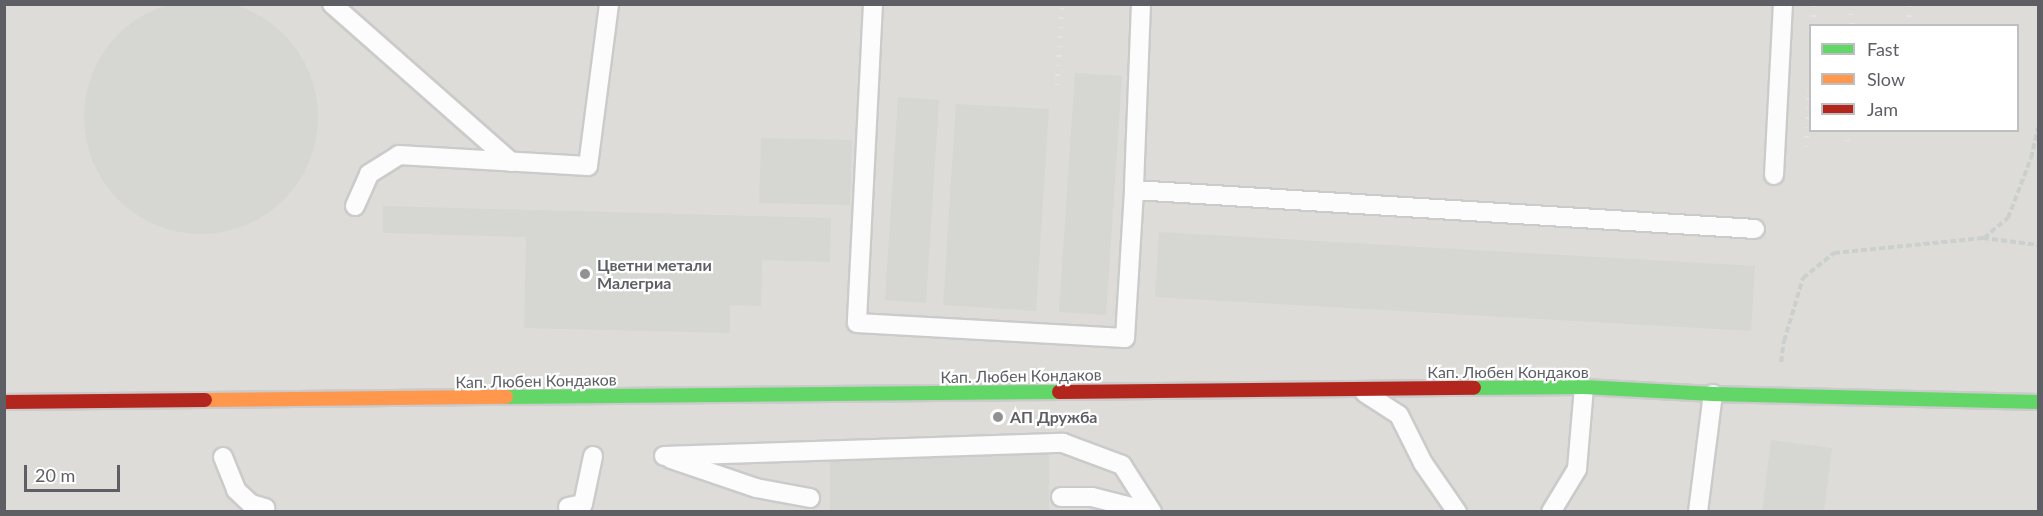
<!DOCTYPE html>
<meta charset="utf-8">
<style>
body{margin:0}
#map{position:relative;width:2043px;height:516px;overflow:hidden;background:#edede8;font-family:Lato,sans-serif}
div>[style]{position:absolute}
.industrial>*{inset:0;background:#dddcd8}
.building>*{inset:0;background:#d6d6d3}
.round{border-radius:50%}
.path>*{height:4px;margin-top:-2px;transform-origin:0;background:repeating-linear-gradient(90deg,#cbcfce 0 6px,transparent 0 9px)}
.roads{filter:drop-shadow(2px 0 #cacbca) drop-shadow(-2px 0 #cacbca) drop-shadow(0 2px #cacbca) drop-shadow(0 -2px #cacbca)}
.lane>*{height:18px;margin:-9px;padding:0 9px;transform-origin:9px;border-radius:9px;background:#fcfcfc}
.fast>*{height:14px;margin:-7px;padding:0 7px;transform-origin:7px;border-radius:7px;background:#63d668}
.slow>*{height:14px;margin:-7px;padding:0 7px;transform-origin:7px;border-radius:7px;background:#ff974d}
.jam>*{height:14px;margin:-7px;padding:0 7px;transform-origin:7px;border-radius:7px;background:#b3261e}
.rail>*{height:4.5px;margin-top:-2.25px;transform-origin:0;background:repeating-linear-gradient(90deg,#e4e4e3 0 1.5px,transparent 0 9.5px)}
.dots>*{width:16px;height:16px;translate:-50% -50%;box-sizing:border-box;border:3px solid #fff;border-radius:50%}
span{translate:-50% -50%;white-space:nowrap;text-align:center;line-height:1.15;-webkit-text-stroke:4.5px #fff;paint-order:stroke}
.poi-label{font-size:16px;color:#5d5f65;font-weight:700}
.left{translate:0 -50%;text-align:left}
.street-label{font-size:16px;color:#5d5f65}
.frame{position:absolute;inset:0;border:6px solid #5d5f65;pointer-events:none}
.legend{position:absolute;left:1809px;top:24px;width:210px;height:108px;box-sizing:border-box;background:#fff;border:2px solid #bebfc1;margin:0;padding:8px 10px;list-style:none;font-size:18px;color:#5d5f65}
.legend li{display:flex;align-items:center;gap:12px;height:30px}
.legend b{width:30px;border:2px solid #bebfc1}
.scale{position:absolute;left:24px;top:465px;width:96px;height:27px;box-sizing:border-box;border:3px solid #5d5f65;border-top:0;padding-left:8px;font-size:18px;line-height:21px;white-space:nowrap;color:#5d5f65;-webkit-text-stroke:4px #fff;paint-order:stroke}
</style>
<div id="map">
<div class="industrial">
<div style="clip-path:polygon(evenodd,4px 5px,2038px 5px,2038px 511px,5px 511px,4px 5px,1810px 26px,2018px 26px,2018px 130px,1810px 130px,1810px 26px)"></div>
</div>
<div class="building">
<div class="round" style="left:84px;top:0;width:234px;height:234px"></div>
<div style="clip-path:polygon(1075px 73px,1122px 76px,1106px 315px,1059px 312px)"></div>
<div style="clip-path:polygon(898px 97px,939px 100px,926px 303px,885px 300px)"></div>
<div style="clip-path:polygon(956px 104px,1049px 109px,1036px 311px,943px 305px)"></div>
<div style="clip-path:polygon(761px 138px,852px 140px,850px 205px,759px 203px)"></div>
<div style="clip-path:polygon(383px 206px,831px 218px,830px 262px,762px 260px,761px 306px,730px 305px,730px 333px,524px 328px,526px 237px,383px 233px)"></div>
<div style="clip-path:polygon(1159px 232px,1755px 266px,1751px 331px,1155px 297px)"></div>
<div style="clip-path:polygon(1771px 440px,1832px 448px,1824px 512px,1762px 512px)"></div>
<div style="clip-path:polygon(830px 454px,1049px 454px,1049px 512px,830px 512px)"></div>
</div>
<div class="path">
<div style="left:1984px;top:238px;width:31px;rotate:-40deg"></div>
<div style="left:2008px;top:218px;width:64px;rotate:-69deg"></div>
<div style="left:2031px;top:158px;width:31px;rotate:-77deg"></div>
<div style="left:1781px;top:362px;width:21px;rotate:-82deg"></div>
<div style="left:1784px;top:341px;width:66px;rotate:-73.2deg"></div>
<div style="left:1803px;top:278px;width:40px;rotate:-39deg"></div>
<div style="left:1834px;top:253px;width:150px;rotate:-5.7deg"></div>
<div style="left:1983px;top:238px;width:55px;rotate:7.3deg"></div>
</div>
<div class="roads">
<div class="lane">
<div style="left:332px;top:4px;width:239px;rotate:41.4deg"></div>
<div style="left:873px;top:4px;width:319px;rotate:92.9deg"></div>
<div style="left:857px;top:323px;width:268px;rotate:3.2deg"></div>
<div style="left:1125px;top:338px;width:148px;rotate:-86.5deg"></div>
<div style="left:1141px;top:4px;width:186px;rotate:92.2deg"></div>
<div style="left:1134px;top:190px;width:622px;rotate:3.59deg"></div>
<div style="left:1774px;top:175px;width:171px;rotate:-87deg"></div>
<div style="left:355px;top:206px;width:35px;rotate:-66deg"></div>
<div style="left:369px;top:174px;width:36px;rotate:-32deg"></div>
<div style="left:399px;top:155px;width:189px;rotate:3.3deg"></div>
<div style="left:588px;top:166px;width:163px;rotate:-82.6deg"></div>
<div style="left:1365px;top:393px;width:40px;rotate:32.9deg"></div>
<div style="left:1399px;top:415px;width:54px;rotate:63.4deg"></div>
<div style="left:1423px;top:463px;width:60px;rotate:55.2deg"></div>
<div style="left:664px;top:456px;width:399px;rotate:-1.9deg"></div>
<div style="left:1063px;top:443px;width:63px;rotate:20.4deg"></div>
<div style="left:1122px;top:465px;width:56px;rotate:57.4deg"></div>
<div style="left:223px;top:457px;width:35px;rotate:68deg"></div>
<div style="left:236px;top:490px;width:21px;rotate:43deg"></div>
<div style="left:251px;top:504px;width:15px;rotate:16deg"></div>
<div style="left:671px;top:459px;width:90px;rotate:18.8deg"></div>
<div style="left:756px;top:488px;width:55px;rotate:10.5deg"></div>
<div style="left:1061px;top:497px;width:31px"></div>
<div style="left:1092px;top:497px;width:61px;rotate:14.3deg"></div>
<div style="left:568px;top:507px;width:15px;rotate:-11deg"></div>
<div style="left:583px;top:504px;width:49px;rotate:-78.2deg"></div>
<div style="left:1551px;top:512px;width:50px;rotate:-58.8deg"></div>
<div style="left:1577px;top:469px;width:82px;rotate:-85.1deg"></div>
<div style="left:1698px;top:512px;width:119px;rotate:-82.8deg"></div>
</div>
<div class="fast">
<div style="left:1474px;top:388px;width:110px;rotate:-0.5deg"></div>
<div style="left:1584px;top:387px;width:129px;rotate:3.1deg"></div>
<div style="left:1713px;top:394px;width:325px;rotate:1.4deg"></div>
<div style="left:506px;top:397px;width:553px;rotate:-0.52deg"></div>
</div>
<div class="slow">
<div style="left:205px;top:400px;width:301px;rotate:-0.6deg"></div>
</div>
<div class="jam">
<div style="left:1059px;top:392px;width:415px;rotate:-0.6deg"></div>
<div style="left:4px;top:402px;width:201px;rotate:-0.6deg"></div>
</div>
</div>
<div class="rail">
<div style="left:1849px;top:4px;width:22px;rotate:82deg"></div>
<div style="left:1813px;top:26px;width:22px;rotate:-87deg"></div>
<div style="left:1908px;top:26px;width:22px;rotate:-85deg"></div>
<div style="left:1057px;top:85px;width:81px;rotate:-86.5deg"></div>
<div style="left:1847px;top:141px;width:11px;rotate:-90deg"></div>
<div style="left:1806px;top:147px;width:82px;rotate:-87.2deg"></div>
</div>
<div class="dots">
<div style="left:585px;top:274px;background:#8f9193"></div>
<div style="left:998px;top:417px;background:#8f9193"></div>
</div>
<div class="poi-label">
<span class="left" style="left:597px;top:274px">Цветни метали<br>Малегриа</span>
<span class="left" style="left:1010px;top:417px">АП Дружба</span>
</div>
<div class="street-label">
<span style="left:1508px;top:372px">Кап. Любен Кондаков</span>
<span style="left:1021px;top:376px;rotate:-1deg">Кап. Любен Кондаков</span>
<span style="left:536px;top:381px;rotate:-1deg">Кап. Любен Кондаков</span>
</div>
<div class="frame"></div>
<ul class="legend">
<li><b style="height:8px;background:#63d668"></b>Fast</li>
<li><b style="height:8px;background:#ff974d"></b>Slow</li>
<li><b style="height:8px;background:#b3261e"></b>Jam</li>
</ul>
<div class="scale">20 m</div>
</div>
